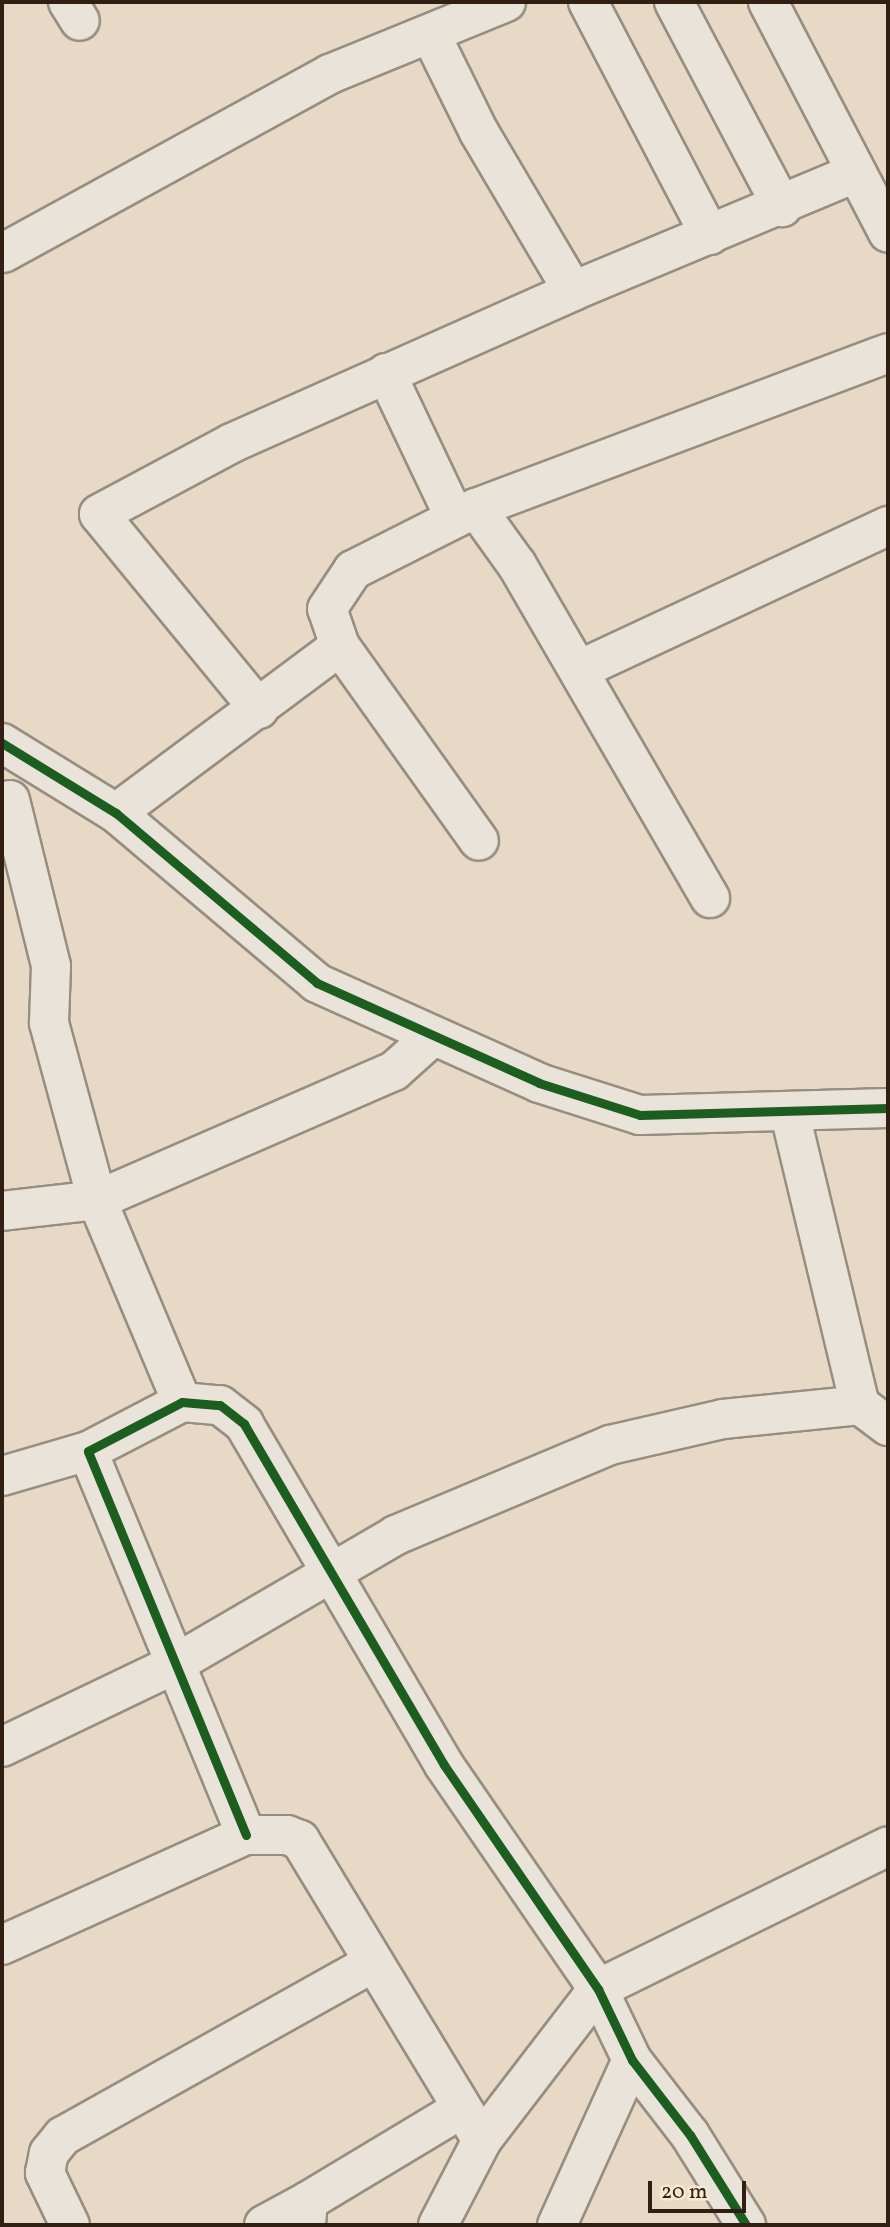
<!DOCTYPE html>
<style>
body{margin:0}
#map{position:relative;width:890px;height:2227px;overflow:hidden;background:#e7d9c5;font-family:Vollkorn,serif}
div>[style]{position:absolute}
.roads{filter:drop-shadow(2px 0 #978d81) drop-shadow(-2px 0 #978d81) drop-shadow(0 2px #978d81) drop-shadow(0 -2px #978d81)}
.minor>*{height:38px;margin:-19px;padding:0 19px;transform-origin:19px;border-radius:19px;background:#eae3d9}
.cycleway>*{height:9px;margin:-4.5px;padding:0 4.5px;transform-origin:4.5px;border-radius:4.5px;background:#1b5e20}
span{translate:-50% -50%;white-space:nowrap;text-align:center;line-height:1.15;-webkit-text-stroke:5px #f8e8d0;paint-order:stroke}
.frame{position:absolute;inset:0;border:4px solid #311f14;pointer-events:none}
.scale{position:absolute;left:648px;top:2181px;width:98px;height:32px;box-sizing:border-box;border:4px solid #311f14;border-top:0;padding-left:9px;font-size:21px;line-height:24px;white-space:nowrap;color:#311f14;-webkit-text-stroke:5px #f8e8d0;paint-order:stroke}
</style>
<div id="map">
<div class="roads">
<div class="minor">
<div style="left:68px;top:2px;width:22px;rotate:58deg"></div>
<div style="left:588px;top:2px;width:263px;rotate:62.4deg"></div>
<div style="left:674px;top:2px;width:232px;rotate:62.2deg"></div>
<div style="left:768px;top:2px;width:260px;rotate:62.5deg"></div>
<div style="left:431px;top:35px;width:108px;rotate:63.7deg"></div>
<div style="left:479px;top:132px;width:185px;rotate:59.4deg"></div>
<div style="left:573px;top:291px;width:306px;rotate:-22.7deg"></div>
<div style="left:3px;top:253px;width:373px;rotate:-28.7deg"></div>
<div style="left:330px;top:74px;width:190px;rotate:-22.2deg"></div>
<div style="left:386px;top:373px;width:161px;rotate:64.6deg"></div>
<div style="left:476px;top:508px;width:440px;rotate:-20.6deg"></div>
<div style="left:340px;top:646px;width:239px;rotate:54.5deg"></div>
<div style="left:579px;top:670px;width:341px;rotate:-25deg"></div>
<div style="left:259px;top:709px;width:252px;rotate:-129.4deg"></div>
<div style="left:99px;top:514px;width:151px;rotate:-28.1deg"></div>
<div style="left:232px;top:443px;width:373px;rotate:-24deg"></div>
<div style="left:2px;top:743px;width:134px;rotate:31.6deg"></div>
<div style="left:116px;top:813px;width:263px;rotate:40.2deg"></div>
<div style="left:317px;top:983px;width:243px;rotate:24.2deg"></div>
<div style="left:539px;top:1083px;width:106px;rotate:17.6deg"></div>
<div style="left:640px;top:1115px;width:248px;rotate:-1.6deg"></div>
<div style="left:10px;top:800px;width:171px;rotate:76.1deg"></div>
<div style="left:51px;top:966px;width:57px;rotate:92deg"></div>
<div style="left:49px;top:1023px;width:183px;rotate:74.8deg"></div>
<div style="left:97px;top:1200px;width:219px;rotate:67.2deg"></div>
<div style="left:116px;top:813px;width:279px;rotate:-36.7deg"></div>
<div style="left:340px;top:646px;width:39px;rotate:-109deg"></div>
<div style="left:327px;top:609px;width:47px;rotate:-56.3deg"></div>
<div style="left:353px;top:570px;width:138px;rotate:-26.8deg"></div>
<div style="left:476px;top:508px;width:70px;rotate:54.3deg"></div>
<div style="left:517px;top:565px;width:385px;rotate:59.9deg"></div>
<div style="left:790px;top:1114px;width:299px;rotate:76.5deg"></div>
<div style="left:2px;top:1211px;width:96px;rotate:-6.6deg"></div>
<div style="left:97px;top:1200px;width:324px;rotate:-23.5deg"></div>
<div style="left:394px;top:1071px;width:52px;rotate:-41.9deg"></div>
<div style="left:2px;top:1476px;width:90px;rotate:-16.2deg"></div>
<div style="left:2px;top:1747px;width:190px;rotate:-25.6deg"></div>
<div style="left:173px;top:1665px;width:258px;rotate:-30.2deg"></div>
<div style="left:396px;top:1535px;width:232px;rotate:-22.8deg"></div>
<div style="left:610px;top:1445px;width:116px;rotate:-13deg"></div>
<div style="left:723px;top:1419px;width:138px;rotate:-5.8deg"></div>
<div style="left:860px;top:1405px;width:35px;rotate:37deg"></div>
<div style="left:246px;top:1835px;width:415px;rotate:-112.4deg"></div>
<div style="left:88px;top:1451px;width:106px;rotate:-27.5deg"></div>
<div style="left:182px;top:1402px;width:38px;rotate:5deg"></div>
<div style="left:220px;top:1405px;width:31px;rotate:38deg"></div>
<div style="left:244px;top:1424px;width:395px;rotate:59.6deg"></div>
<div style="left:444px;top:1765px;width:272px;rotate:55.5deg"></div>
<div style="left:598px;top:1989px;width:79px;rotate:64.4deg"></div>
<div style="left:632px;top:2060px;width:95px;rotate:52.3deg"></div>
<div style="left:690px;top:2135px;width:106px;rotate:58.1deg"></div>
<div style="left:2px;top:1945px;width:268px;rotate:-24.3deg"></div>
<div style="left:246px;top:1835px;width:41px"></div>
<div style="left:287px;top:1835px;width:14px;rotate:21deg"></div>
<div style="left:300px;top:1840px;width:351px;rotate:58.8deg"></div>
<div style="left:482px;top:2140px;width:190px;rotate:-52.5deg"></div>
<div style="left:598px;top:1989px;width:323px;rotate:-26.2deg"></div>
<div style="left:308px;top:2201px;width:179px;rotate:-31deg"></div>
<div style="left:70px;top:2225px;width:58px;rotate:-115.7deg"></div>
<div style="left:45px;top:2173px;width:20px;rotate:-79deg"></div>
<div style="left:49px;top:2153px;width:22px;rotate:-51deg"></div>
<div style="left:63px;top:2136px;width:354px;rotate:-29.2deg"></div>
<div style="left:264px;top:2225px;width:50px;rotate:-28.6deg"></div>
<div style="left:308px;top:2201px;width:24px;rotate:95deg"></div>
<div style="left:438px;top:2225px;width:96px;rotate:-62.6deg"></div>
<div style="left:557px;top:2225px;width:181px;rotate:-65.6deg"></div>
</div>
</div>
<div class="cycleway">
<div style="left:2px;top:743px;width:134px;rotate:31.6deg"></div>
<div style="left:116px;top:813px;width:263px;rotate:40.2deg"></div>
<div style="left:317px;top:983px;width:243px;rotate:24.2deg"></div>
<div style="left:539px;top:1083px;width:106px;rotate:17.6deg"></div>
<div style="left:640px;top:1115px;width:248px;rotate:-1.6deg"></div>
<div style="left:246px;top:1835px;width:415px;rotate:-112.4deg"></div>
<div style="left:88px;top:1451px;width:106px;rotate:-27.5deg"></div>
<div style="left:182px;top:1402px;width:38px;rotate:5deg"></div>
<div style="left:220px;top:1405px;width:31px;rotate:38deg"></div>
<div style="left:244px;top:1424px;width:395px;rotate:59.6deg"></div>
<div style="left:444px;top:1765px;width:272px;rotate:55.5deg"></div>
<div style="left:598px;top:1989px;width:79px;rotate:64.4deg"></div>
<div style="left:632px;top:2060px;width:95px;rotate:52.3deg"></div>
<div style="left:690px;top:2135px;width:106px;rotate:58.1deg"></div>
</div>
<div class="frame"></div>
<div class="scale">20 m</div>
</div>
